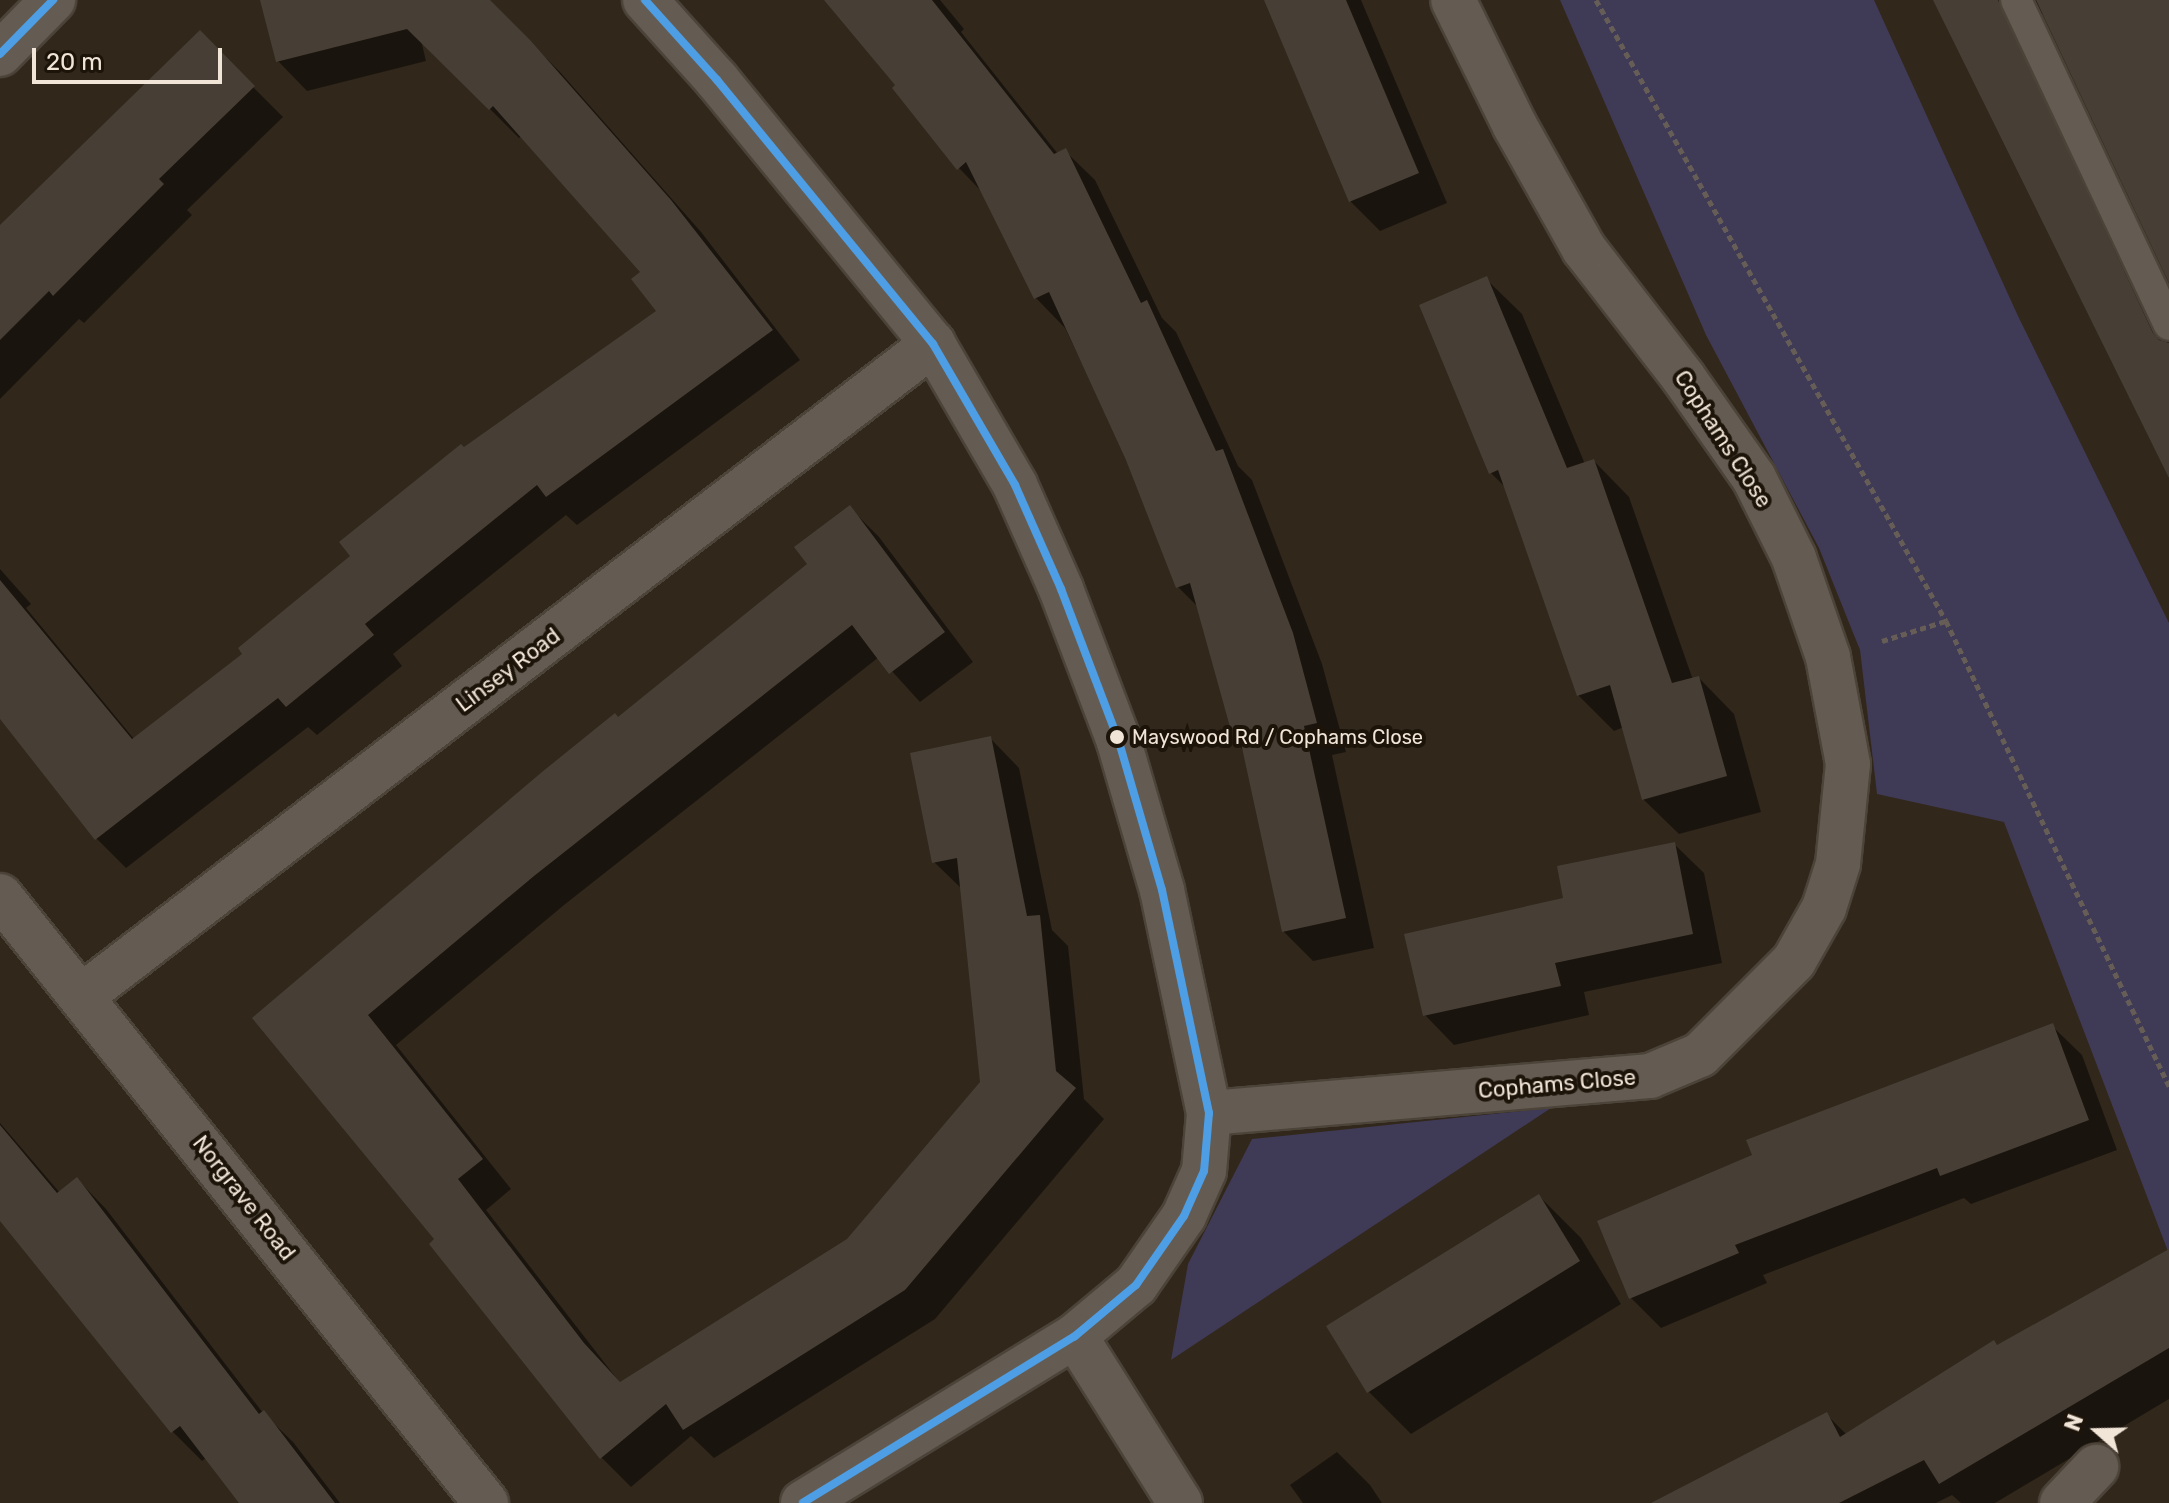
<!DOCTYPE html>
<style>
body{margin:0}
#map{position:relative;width:2169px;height:1503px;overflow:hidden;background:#31271b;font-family:Rubik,sans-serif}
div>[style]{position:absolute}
.green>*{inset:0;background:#3f3a55}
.shadow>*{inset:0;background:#0007}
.building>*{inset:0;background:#473f35}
.path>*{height:5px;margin-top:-2.5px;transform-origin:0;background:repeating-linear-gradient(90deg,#665e56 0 6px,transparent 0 10px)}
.roads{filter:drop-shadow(2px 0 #4c4339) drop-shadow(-2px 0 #4c4339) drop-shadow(0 2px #4c4339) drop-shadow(0 -2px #4c4339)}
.service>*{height:30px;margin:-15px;padding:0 15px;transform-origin:15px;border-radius:15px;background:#645c52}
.minor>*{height:44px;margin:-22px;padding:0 22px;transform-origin:22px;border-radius:22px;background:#645c52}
.bus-1>*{height:8px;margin:-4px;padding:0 4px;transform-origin:4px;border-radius:4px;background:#4d9ee5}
.dots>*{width:22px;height:22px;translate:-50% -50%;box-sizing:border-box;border:4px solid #1c1309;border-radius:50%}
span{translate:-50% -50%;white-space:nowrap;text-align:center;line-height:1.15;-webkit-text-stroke:8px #1c1309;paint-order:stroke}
.bus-label{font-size:20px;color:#f1e5d7}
.left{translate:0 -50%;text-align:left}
.street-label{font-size:22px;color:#f1e5d7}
.north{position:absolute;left:2057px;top:1391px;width:80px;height:80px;-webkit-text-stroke:6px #1c1309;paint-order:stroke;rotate:290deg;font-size:22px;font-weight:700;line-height:32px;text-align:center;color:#f1e5d7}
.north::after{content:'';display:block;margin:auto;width:28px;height:36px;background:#f1e5d7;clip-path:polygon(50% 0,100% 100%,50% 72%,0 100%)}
.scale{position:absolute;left:32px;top:48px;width:190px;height:36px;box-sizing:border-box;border:4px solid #f1e5d7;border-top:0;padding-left:10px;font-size:24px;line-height:28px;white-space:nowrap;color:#f1e5d7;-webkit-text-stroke:6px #1c1309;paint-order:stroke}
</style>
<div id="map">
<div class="green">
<div style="clip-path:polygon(1560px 0,1874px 0,2018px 316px,2169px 623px,2169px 1254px,2004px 822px,1877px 794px,1860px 650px,1819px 548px,1706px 335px)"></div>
<div style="clip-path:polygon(1551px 1108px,1171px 1360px,1188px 1264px,1252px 1139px)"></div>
</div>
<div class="shadow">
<div style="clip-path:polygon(262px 0,488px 0,560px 72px,701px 232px,800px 360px,577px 525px,566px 515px,393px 654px,402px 666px,317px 735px,308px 727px,126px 868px,97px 839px,0 718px,0 569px,31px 604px,26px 608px,134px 739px,245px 654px,464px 450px,659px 311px,643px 272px,522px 136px,519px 138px,421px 40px,426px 61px,307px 91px,278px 61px)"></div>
<div style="clip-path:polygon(827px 0,940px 0,964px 29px,961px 32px,1058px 154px,1065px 151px,1095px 180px,1162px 318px,1176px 332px,1238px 466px,1252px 480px,1322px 664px,1346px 752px,1332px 755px,1374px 948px,1313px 961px,1284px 932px,1245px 752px,1237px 744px,1199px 608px,1178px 587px,1128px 459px,1065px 328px,1036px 298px,984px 194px,959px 168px,895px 88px,898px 86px)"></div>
<div style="clip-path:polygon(1266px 0,1361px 0,1447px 203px,1380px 231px,1350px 201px)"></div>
<div style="clip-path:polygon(1935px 0,2169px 0,2169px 278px,2044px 13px,2030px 20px,2169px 337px,2169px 473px)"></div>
<div style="clip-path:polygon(199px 33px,283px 117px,187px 210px,192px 215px,84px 323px,79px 319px,0 399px,0 228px)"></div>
<div style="clip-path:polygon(1486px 279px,1522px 314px,1585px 464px,1594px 461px,1629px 497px,1693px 680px,1699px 678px,1734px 714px,1761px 812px,1679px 834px,1643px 799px,1624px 727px,1614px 731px,1578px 695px,1506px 488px,1491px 473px)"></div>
<div style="clip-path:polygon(850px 508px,879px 537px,973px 662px,920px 702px,879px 657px,564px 905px,396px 1045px,511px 1189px,486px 1210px,621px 1384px,849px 1240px,982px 1083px,962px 889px,934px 862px,990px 738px,1019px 768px,1052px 930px,1068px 946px,1084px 1099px,1104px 1119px,935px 1319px,714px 1458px,691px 1436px,631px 1487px,601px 1457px,437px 1240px,255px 1018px,810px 565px)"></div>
<div style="clip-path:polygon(1674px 844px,1704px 873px,1722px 963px,1584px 992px,1589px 1015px,1454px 1045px,1425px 1015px,1565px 900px)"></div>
<div style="clip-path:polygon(2052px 1026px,2082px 1055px,2117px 1150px,1971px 1204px,1964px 1198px,1763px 1275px,1767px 1283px,1661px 1328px,1631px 1298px)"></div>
<div style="clip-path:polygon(0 1123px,60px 1193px,77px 1179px,106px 1209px,263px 1413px,293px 1442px,340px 1503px,241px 1503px,206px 1458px,202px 1461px,173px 1432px,0 1220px)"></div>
<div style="clip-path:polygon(1539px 1196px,1581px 1238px,1621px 1304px,1411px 1434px,1369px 1392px)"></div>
<div style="clip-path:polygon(2169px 1255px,2169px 1399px,1995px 1503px,1961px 1503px,1952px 1495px,1936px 1503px,1665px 1503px,1826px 1414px,1847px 1435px,1998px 1347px)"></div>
<div style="clip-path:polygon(1337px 1452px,1370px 1485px,1382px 1503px,1303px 1503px,1290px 1485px)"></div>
</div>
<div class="building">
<div style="clip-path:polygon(260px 0,490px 0,530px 40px,671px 200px,773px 330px,546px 497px,537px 485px,365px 624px,374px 635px,286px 707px,278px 698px,95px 840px,0 719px,0 580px,132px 739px,242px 654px,238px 648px,350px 556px,339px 542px,461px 444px,464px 447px,656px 311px,631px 279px,640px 272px,493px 106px,489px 110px,407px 29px,276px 62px)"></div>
<div style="clip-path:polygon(824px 0,932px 0,1054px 154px,1066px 148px,1141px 303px,1147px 300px,1216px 451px,1223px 449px,1293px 633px,1317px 723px,1304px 726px,1346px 918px,1282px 932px,1241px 743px,1235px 745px,1190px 583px,1176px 588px,1126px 460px,1049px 292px,1034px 299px,966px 162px,957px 170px,892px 88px,895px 85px)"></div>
<div style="clip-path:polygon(1264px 0,1346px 0,1419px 173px,1349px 202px)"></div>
<div style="clip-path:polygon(1933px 0,1998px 0,2153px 333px,2159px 340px,2169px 343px,2169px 478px)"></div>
<div style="clip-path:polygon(2036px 0,2169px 0,2169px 283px)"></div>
<div style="clip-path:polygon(200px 30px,255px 86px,159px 179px,164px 184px,53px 296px,49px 291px,0 340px,0 225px)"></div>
<div style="clip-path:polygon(1487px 276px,1567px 468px,1594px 459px,1672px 683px,1699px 676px,1727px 776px,1642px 800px,1610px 685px,1577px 696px,1498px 470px,1489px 474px,1419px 305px)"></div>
<div style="clip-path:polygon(850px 505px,945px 632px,889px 674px,852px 625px,534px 876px,368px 1015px,483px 1159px,458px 1179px,584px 1343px,620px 1382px,847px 1239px,980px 1082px,957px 858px,932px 863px,910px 753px,991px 736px,1027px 916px,1040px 915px,1056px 1071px,1076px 1088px,905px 1290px,683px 1430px,666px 1404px,600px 1459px,429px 1244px,434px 1239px,252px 1018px,542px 772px,615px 713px,618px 717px,807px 564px,794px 547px)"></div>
<div style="clip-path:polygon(1675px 842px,1693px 934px,1555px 963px,1561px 986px,1423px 1016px,1404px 934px,1563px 898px,1557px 866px)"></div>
<div style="clip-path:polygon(2053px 1023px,2089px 1120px,1940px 1176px,1937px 1168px,1735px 1245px,1739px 1253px,1629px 1299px,1597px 1221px,1752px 1155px,1746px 1140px)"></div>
<div style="clip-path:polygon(0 1125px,57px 1193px,77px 1177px,259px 1414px,264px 1410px,335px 1503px,239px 1503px,180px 1426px,171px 1433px,0 1221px)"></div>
<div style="clip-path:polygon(1539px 1194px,1580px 1261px,1367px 1393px,1326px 1326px)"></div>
<div style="clip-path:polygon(2169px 1249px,2169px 1348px,1939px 1484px,1924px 1460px,1839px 1503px,1651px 1503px,1827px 1412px,1840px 1437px,1994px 1340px,1997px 1345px)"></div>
</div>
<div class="path">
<div style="left:1596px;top:0;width:713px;rotate:60.59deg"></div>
<div style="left:1946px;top:621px;width:516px;rotate:64.38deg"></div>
<div style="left:1882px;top:641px;width:67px;rotate:-17.4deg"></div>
</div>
<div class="roads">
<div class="service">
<div style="left:2016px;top:0;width:359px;rotate:64.8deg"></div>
</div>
<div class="minor">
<div style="left:645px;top:0;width:108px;rotate:48deg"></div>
<div style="left:717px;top:80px;width:341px;rotate:50.7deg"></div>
<div style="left:933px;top:344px;width:163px;rotate:59.8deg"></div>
<div style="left:1015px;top:485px;width:114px;rotate:66.1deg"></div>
<div style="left:1061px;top:589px;width:164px;rotate:69.2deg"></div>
<div style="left:1119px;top:742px;width:154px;rotate:73.8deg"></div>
<div style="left:1162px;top:890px;width:228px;rotate:78.1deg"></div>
<div style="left:1209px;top:1113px;width:58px;rotate:94.9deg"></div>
<div style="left:1204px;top:1171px;width:49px;rotate:114deg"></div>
<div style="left:1184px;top:1216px;width:84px;rotate:124.8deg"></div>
<div style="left:1136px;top:1285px;width:80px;rotate:140.1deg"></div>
<div style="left:1075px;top:1336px;width:319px;rotate:148.5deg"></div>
<div style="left:0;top:54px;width:76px;rotate:-45.5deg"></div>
<div style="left:0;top:896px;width:778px;rotate:51.32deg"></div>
<div style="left:83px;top:995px;width:1071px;rotate:-37.45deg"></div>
<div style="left:1209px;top:1113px;width:443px;rotate:-4.8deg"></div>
<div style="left:1650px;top:1076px;width:54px;rotate:-22.8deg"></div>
<div style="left:1700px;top:1055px;width:133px;rotate:-45deg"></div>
<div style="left:1794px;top:961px;width:61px;rotate:-60.5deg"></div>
<div style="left:1824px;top:908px;width:46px;rotate:-72.3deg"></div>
<div style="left:1838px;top:864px;width:100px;rotate:-84.3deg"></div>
<div style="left:1848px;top:764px;width:109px;rotate:-100.6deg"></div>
<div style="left:1828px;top:657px;width:105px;rotate:-109deg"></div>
<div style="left:1794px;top:558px;width:89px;rotate:-116.6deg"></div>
<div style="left:1754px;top:478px;width:123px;rotate:-125.1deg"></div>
<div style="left:1683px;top:377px;width:162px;rotate:-127.7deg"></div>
<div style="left:1584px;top:249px;width:141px;rotate:-119.3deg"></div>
<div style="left:1515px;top:126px;width:140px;rotate:-116.2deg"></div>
<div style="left:1075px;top:1336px;width:197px;rotate:57.8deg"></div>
<div style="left:2062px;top:1503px;width:50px;rotate:-46.6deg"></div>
</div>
</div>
<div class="bus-1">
<div style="left:645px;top:0;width:108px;rotate:48deg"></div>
<div style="left:717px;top:80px;width:341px;rotate:50.7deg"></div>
<div style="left:933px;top:344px;width:163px;rotate:59.8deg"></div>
<div style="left:1015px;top:485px;width:114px;rotate:66.1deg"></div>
<div style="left:1061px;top:589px;width:164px;rotate:69.2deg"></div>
<div style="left:1119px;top:742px;width:154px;rotate:73.8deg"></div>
<div style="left:1162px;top:890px;width:228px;rotate:78.1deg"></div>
<div style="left:1209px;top:1113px;width:58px;rotate:94.9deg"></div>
<div style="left:1204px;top:1171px;width:49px;rotate:114deg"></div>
<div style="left:1184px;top:1216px;width:84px;rotate:124.8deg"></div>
<div style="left:1136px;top:1285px;width:80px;rotate:140.1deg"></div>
<div style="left:1075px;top:1336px;width:319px;rotate:148.5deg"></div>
<div style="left:0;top:54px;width:76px;rotate:-45.5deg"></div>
</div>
<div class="dots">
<div style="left:1117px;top:737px;background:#f1e5d7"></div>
</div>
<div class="bus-label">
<span class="left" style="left:1132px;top:737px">Mayswood Rd / Cophams Close</span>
</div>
<div class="street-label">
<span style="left:1723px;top:439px;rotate:57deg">Cophams Close</span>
<span style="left:508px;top:670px;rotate:-37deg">Linsey Road</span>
<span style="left:1557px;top:1084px;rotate:-5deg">Cophams Close</span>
<span style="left:244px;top:1198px;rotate:52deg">Norgrave Road</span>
</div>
<div class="north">N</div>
<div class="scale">20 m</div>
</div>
